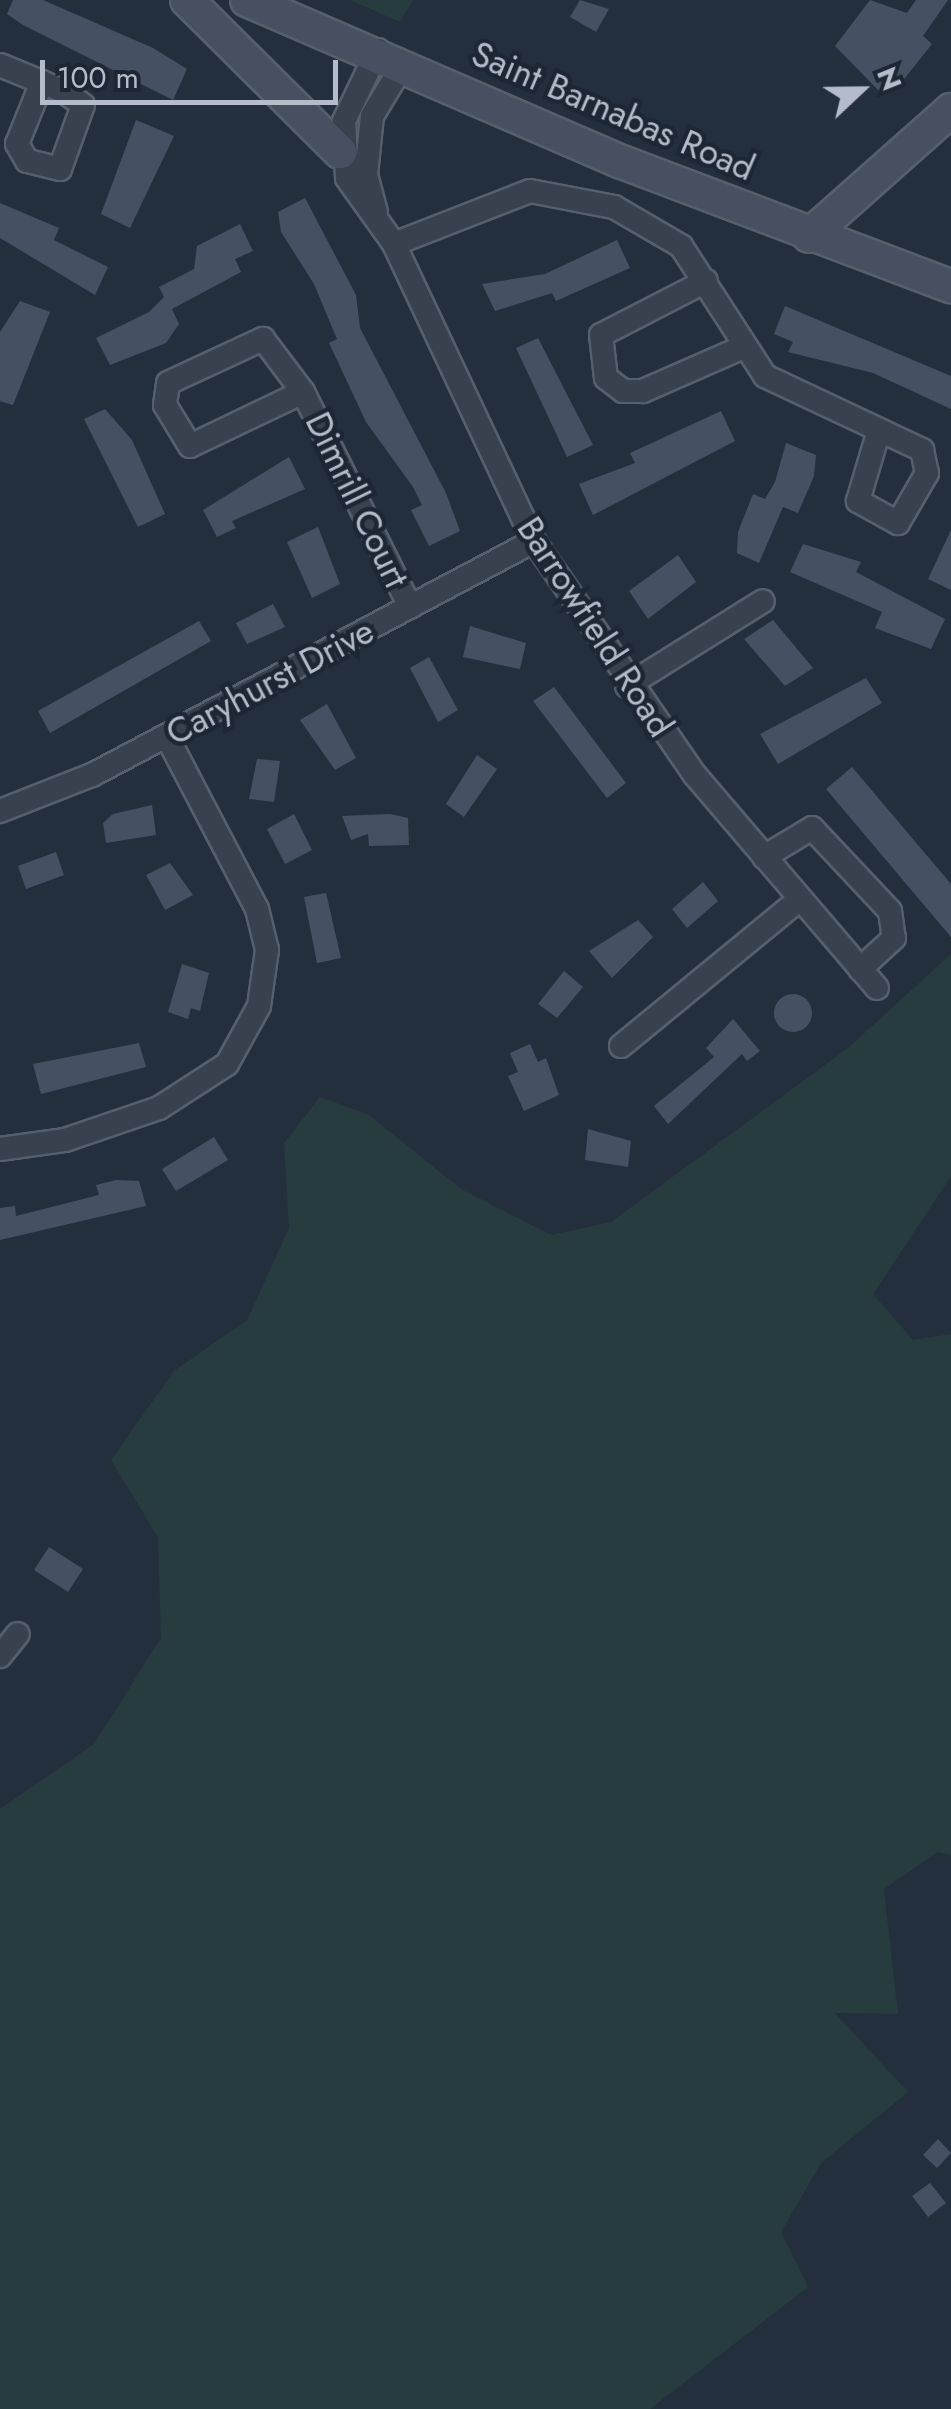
<!DOCTYPE html>
<style>
body{margin:0}
#map{position:relative;width:951px;height:2409px;overflow:hidden;background:#242f3e;font-family:Jost,sans-serif}
div>[style]{position:absolute}
.green>*{inset:0;background:#263c3f}
.building>*{inset:0;background:#455162}
.round{border-radius:50%}
.roads{filter:drop-shadow(2px 0 #565f6c) drop-shadow(-2px 0 #565f6c) drop-shadow(0 2px #565f6c) drop-shadow(0 -2px #565f6c)}
.street>*{height:22px;margin:-11px;padding:0 11px;transform-origin:11px;border-radius:11px;background:#38414e}
.secondary>*{height:32px;margin:-16px;padding:0 16px;transform-origin:16px;border-radius:16px;background:#465061}
span{translate:-50% -50%;white-space:nowrap;text-align:center;line-height:1.15;-webkit-text-stroke:9px #1d2633;paint-order:stroke}
.street-label{font-size:35px;color:#b4bcc9}
.north{position:absolute;left:811px;top:40px;width:100px;height:100px;-webkit-text-stroke:8px #1d2633;paint-order:stroke;rotate:68deg;font-size:28px;font-weight:700;line-height:40px;text-align:center;color:#b4bcc9}
.north::after{content:'';display:block;margin:auto;width:35px;height:45px;background:#b4bcc9;clip-path:polygon(50% 0,100% 100%,50% 72%,0 100%)}
.scale{position:absolute;left:40px;top:60px;width:298px;height:45px;box-sizing:border-box;border:5px solid #b4bcc9;border-top:0;padding-left:12px;font-size:30px;line-height:35px;white-space:nowrap;color:#b4bcc9;-webkit-text-stroke:8px #1d2633;paint-order:stroke}
</style>
<div id="map">
<div class="green">
<div style="clip-path:polygon(350px 0,413px 0,400px 22px)"></div>
<div style="clip-path:polygon(951px 954px,951px 1176px,873px 1294px,913px 1340px,951px 1334px,951px 1855px,938px 1852px,884px 1889px,898px 2014px,835px 2013px,908px 2092px,821px 2163px,781px 2232px,808px 2287px,650px 2409px,0 2409px,0 1809px,94px 1744px,161px 1638px,158px 1537px,111px 1460px,174px 1371px,247px 1320px,289px 1228px,284px 1143px,320px 1097px,369px 1115px,461px 1189px,551px 1235px,611px 1222px,848px 1048px)"></div>
</div>
<div class="building">
<div style="clip-path:polygon(13px 0,43px 0,153px 48px,187px 69px,173px 100px,23px 25px,7px 14px)"></div>
<div style="clip-path:polygon(580px 0,609px 9px,596px 32px,570px 17px)"></div>
<div style="clip-path:polygon(870px 0,907px 13px,916px 0,948px 0,923px 36px,932px 44px,897px 88px,888px 81px,880px 92px,835px 46px)"></div>
<div style="clip-path:polygon(136px 120px,174px 136px,130px 228px,101px 214px)"></div>
<div style="clip-path:polygon(305px 198px,356px 295px,360px 328px,446px 493px,460px 531px,429px 546px,411px 510px,422px 505px,413px 487px,366px 422px,329px 343px,337px 339px,314px 284px,281px 232px,278px 212px)"></div>
<div style="clip-path:polygon(0 203px,59px 228px,54px 240px,108px 267px,95px 295px,0 238px)"></div>
<div style="clip-path:polygon(240px 224px,253px 251px,235px 259px,241px 272px,172px 309px,179px 324px,166px 343px,110px 365px,96px 338px,149px 312px,164px 297px,159px 287px,194px 269px,197px 246px)"></div>
<div style="clip-path:polygon(617px 240px,630px 268px,556px 301px,552px 293px,495px 311px,482px 284px,545px 274px)"></div>
<div style="clip-path:polygon(20px 301px,50px 312px,13px 405px,0 401px,0 332px)"></div>
<div style="clip-path:polygon(785px 306px,951px 376px,951px 409px,873px 373px,788px 352px,793px 342px,774px 334px)"></div>
<div style="clip-path:polygon(538px 338px,593px 445px,567px 457px,516px 348px)"></div>
<div style="clip-path:polygon(105px 409px,132px 440px,165px 514px,138px 527px,84px 419px)"></div>
<div style="clip-path:polygon(721px 411px,735px 441px,593px 515px,579px 484px,635px 463px,630px 453px)"></div>
<div style="clip-path:polygon(786px 443px,816px 455px,814px 476px,798px 513px,783px 507px,759px 563px,737px 553px,738px 532px,753px 494px,765px 499px,775px 482px)"></div>
<div style="clip-path:polygon(289px 457px,305px 489px,232px 521px,236px 528px,217px 537px,203px 510px)"></div>
<div style="clip-path:polygon(318px 527px,340px 584px,312px 598px,287px 542px)"></div>
<div style="clip-path:polygon(951px 530px,951px 590px,928px 579px)"></div>
<div style="clip-path:polygon(803px 544px,861px 562px,856px 572px,945px 619px,931px 649px,875px 628px,882px 612px,790px 572px)"></div>
<div style="clip-path:polygon(678px 555px,696px 582px,648px 619px,629px 591px)"></div>
<div style="clip-path:polygon(273px 604px,285px 627px,247px 644px,236px 623px)"></div>
<div style="clip-path:polygon(773px 620px,813px 668px,785px 686px,744px 639px)"></div>
<div style="clip-path:polygon(199px 621px,211px 641px,50px 733px,38px 711px)"></div>
<div style="clip-path:polygon(470px 626px,526px 643px,520px 669px,463px 657px)"></div>
<div style="clip-path:polygon(429px 657px,458px 710px,438px 722px,410px 668px)"></div>
<div style="clip-path:polygon(866px 678px,882px 703px,778px 764px,760px 734px)"></div>
<div style="clip-path:polygon(554px 687px,626px 783px,607px 798px,533px 701px)"></div>
<div style="clip-path:polygon(327px 704px,356px 758px,335px 770px,300px 720px)"></div>
<div style="clip-path:polygon(477px 755px,497px 769px,464px 817px,446px 804px)"></div>
<div style="clip-path:polygon(257px 759px,280px 761px,274px 802px,249px 799px)"></div>
<div style="clip-path:polygon(852px 767px,951px 884px,951px 937px,826px 789px)"></div>
<div style="clip-path:polygon(152px 805px,156px 835px,106px 843px,103px 823px,113px 814px)"></div>
<div style="clip-path:polygon(294px 814px,312px 850px,285px 864px,267px 829px)"></div>
<div style="clip-path:polygon(390px 814px,408px 818px,409px 845px,369px 846px,368px 834px,351px 840px,342px 816px)"></div>
<div style="clip-path:polygon(56px 852px,64px 875px,26px 889px,18px 866px)"></div>
<div style="clip-path:polygon(170px 863px,193px 895px,165px 910px,146px 875px)"></div>
<div style="clip-path:polygon(703px 882px,718px 901px,687px 928px,672px 909px)"></div>
<div style="clip-path:polygon(326px 893px,341px 958px,317px 963px,304px 897px)"></div>
<div style="clip-path:polygon(638px 920px,653px 937px,612px 978px,589px 951px)"></div>
<div style="clip-path:polygon(182px 964px,209px 973px,200px 1011px,191px 1008px,188px 1019px,168px 1012px)"></div>
<div style="clip-path:polygon(564px 971px,583px 987px,557px 1018px,538px 1004px)"></div>
<div class="round" style="left:774px;top:994px;width:38px;height:38px"></div>
<div style="clip-path:polygon(733px 1019px,760px 1051px,747px 1061px,742px 1054px,668px 1124px,654px 1106px,714px 1057px,706px 1048px)"></div>
<div style="clip-path:polygon(139px 1043px,146px 1067px,41px 1094px,33px 1064px)"></div>
<div style="clip-path:polygon(530px 1044px,538px 1062px,546px 1058px,559px 1095px,524px 1111px,508px 1076px,518px 1072px,510px 1053px)"></div>
<div style="clip-path:polygon(588px 1129px,631px 1141px,628px 1167px,585px 1160px)"></div>
<div style="clip-path:polygon(214px 1137px,228px 1160px,176px 1191px,162px 1169px)"></div>
<div style="clip-path:polygon(116px 1180px,139px 1181px,146px 1206px,0 1240px,0 1208px,15px 1206px,16px 1216px,99px 1195px,96px 1185px)"></div>
<div style="clip-path:polygon(49px 1547px,83px 1569px,68px 1592px,34px 1570px)"></div>
<div style="clip-path:polygon(938px 2139px,951px 2153px,937px 2168px,923px 2155px)"></div>
<div style="clip-path:polygon(930px 2183px,946px 2203px,928px 2217px,912px 2196px)"></div>
</div>
<div class="roads">
<div class="street">
<div style="left:378px;top:50px;width:79px;rotate:115.6deg"></div>
<div style="left:344px;top:121px;width:57px;rotate:87deg"></div>
<div style="left:347px;top:178px;width:81px;rotate:54.5deg"></div>
<div style="left:394px;top:244px;width:328px;rotate:64.8deg"></div>
<div style="left:534px;top:541px;width:284px;rotate:55.5deg"></div>
<div style="left:695px;top:775px;width:280px;rotate:49.5deg"></div>
<div style="left:0;top:65px;width:68px;rotate:22.4deg"></div>
<div style="left:63px;top:91px;width:24px;rotate:35deg"></div>
<div style="left:83px;top:105px;width:68px;rotate:109.8deg"></div>
<div style="left:60px;top:169px;width:34px;rotate:-166deg"></div>
<div style="left:27px;top:161px;width:20px;rotate:-120deg"></div>
<div style="left:17px;top:144px;width:67px;rotate:-68deg"></div>
<div style="left:376px;top:212px;width:38px;rotate:-105deg"></div>
<div style="left:366px;top:175px;width:59px;rotate:-84.2deg"></div>
<div style="left:372px;top:116px;width:62px;rotate:-58.9deg"></div>
<div style="left:394px;top:244px;width:146px;rotate:-21.3deg"></div>
<div style="left:530px;top:191px;width:86px;rotate:10.8deg"></div>
<div style="left:614px;top:207px;width:78px;rotate:30.2deg"></div>
<div style="left:681px;top:246px;width:155px;rotate:57.1deg"></div>
<div style="left:765px;top:376px;width:174px;rotate:25.2deg"></div>
<div style="left:922px;top:450px;width:24px;rotate:78deg"></div>
<div style="left:927px;top:473px;width:58px;rotate:120.1deg"></div>
<div style="left:898px;top:523px;width:46px;rotate:-151.2deg"></div>
<div style="left:858px;top:501px;width:74px;rotate:-73.5deg"></div>
<div style="left:706px;top:281px;width:118px;rotate:152.8deg"></div>
<div style="left:601px;top:335px;width:43px;rotate:83.4deg"></div>
<div style="left:606px;top:378px;width:21px;rotate:37deg"></div>
<div style="left:623px;top:391px;width:20px"></div>
<div style="left:643px;top:391px;width:107px;rotate:-23.7deg"></div>
<div style="left:263px;top:339px;width:66px;rotate:53deg"></div>
<div style="left:303px;top:392px;width:125px;rotate:154.5deg"></div>
<div style="left:190px;top:446px;width:48px;rotate:-121.4deg"></div>
<div style="left:165px;top:405px;width:22px;rotate:-82deg"></div>
<div style="left:168px;top:383px;width:105px;rotate:-24.9deg"></div>
<div style="left:303px;top:392px;width:240px;rotate:63.5deg"></div>
<div style="left:627px;top:686px;width:160px;rotate:-32deg"></div>
<div style="left:0;top:811px;width:99px;rotate:-21.4deg"></div>
<div style="left:92px;top:775px;width:500px;rotate:-27.9deg"></div>
<div style="left:764px;top:857px;width:56px;rotate:-31.1deg"></div>
<div style="left:812px;top:828px;width:114px;rotate:46.8deg"></div>
<div style="left:890px;top:911px;width:27px;rotate:82deg"></div>
<div style="left:894px;top:938px;width:46px;rotate:137.6deg"></div>
<div style="left:621px;top:1046px;width:230px;rotate:-39.4deg"></div>
<div style="left:0;top:1149px;width:66px;rotate:-7.9deg"></div>
<div style="left:65px;top:1140px;width:99px;rotate:-18.8deg"></div>
<div style="left:159px;top:1108px;width:81px;rotate:-32.9deg"></div>
<div style="left:227px;top:1064px;width:66px;rotate:-61.1deg"></div>
<div style="left:259px;top:1006px;width:57px;rotate:-81.9deg"></div>
<div style="left:267px;top:950px;width:42px;rotate:-103.7deg"></div>
<div style="left:257px;top:909px;width:194px;rotate:-117.6deg"></div>
<div style="left:0;top:1656px;width:28px;rotate:-51deg"></div>
</div>
<div class="secondary">
<div style="left:187px;top:0;width:216px;rotate:44.8deg"></div>
<div style="left:247px;top:0;width:408px;rotate:23.4deg"></div>
<div style="left:622px;top:162px;width:352px;rotate:20.7deg"></div>
<div style="left:809px;top:236px;width:190px;rotate:-41.6deg"></div>
</div>
</div>
<div class="street-label">
<span style="left:613px;top:111px;rotate:23deg">Saint Barnabas Road</span>
<span style="left:357px;top:500px;rotate:64deg">Dimrill Court</span>
<span style="left:595px;top:627px;rotate:57deg">Barrowfield Road</span>
<span style="left:270px;top:682px;rotate:-28deg">Caryhurst Drive</span>
</div>
<div class="north">N</div>
<div class="scale">100 m</div>
</div>
